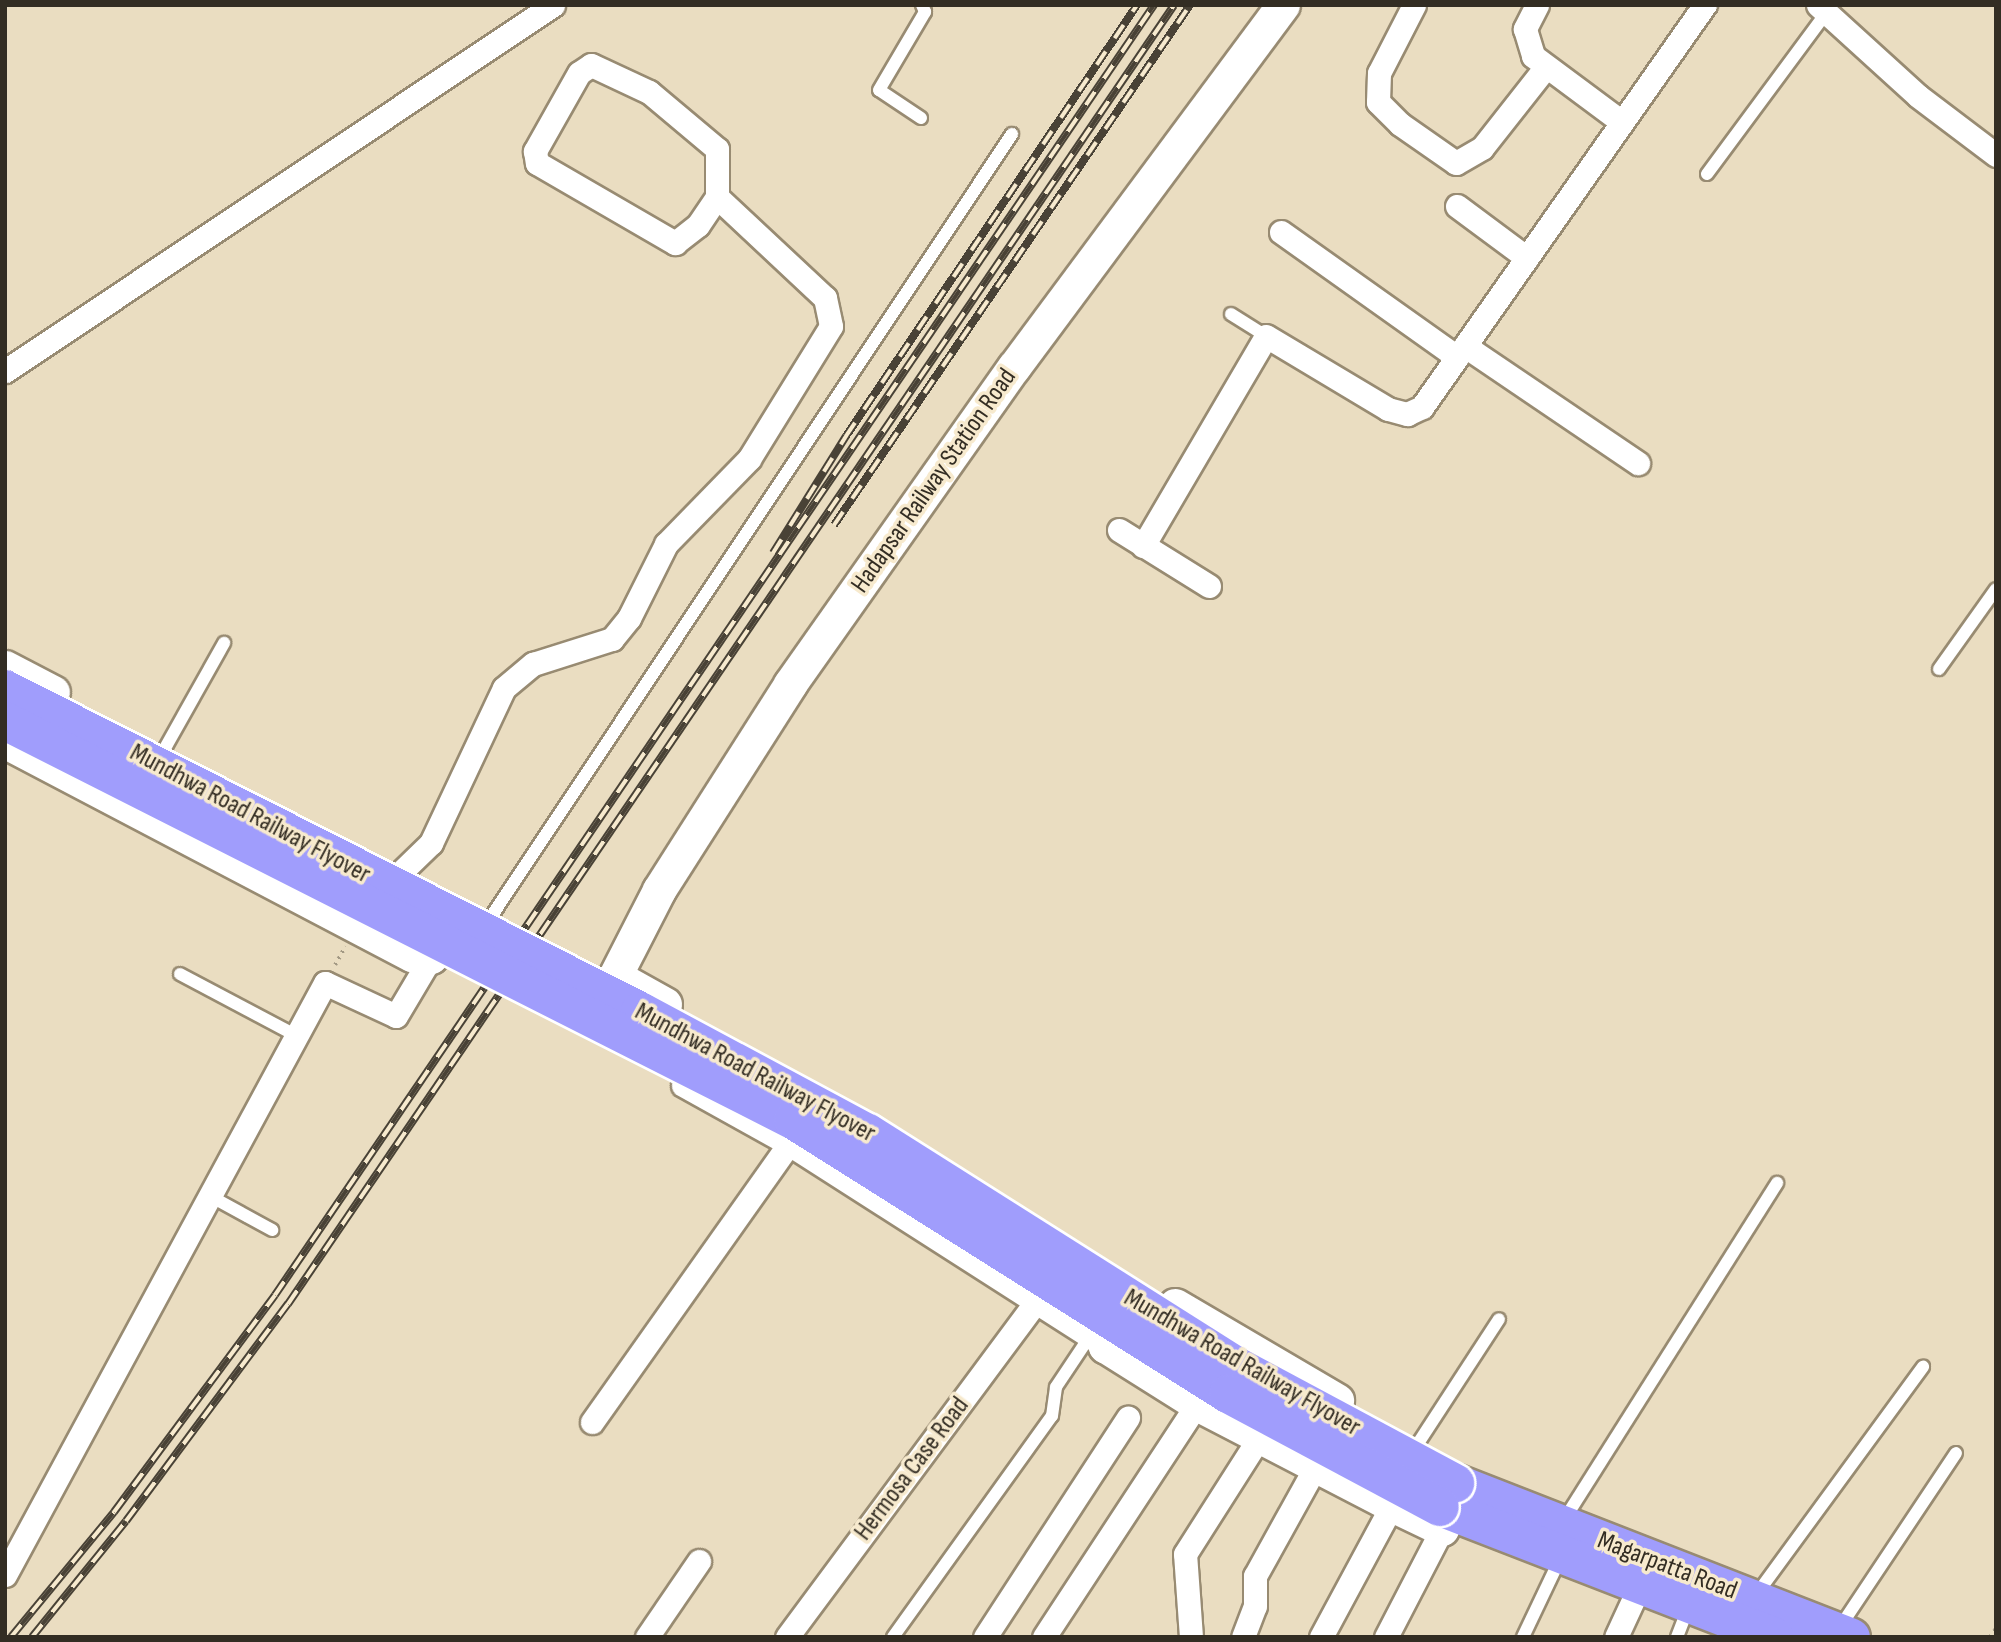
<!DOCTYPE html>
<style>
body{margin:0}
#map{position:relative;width:2001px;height:1642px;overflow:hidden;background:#eaddc1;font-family:"Sofia Sans Condensed",sans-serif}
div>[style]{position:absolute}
.path>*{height:3.5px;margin-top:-1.75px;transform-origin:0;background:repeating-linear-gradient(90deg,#a29883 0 2px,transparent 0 7px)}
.roads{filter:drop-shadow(2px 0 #988b72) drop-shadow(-2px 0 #988b72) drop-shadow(0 2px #988b72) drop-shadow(0 -2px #988b72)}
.lane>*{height:12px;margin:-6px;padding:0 6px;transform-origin:6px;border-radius:6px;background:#fff}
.street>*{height:23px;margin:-11.5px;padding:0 11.5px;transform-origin:11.5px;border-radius:11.5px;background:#fff}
.secondary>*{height:33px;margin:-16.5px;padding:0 16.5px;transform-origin:16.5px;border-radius:16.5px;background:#fff}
.highway>*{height:38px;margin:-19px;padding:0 19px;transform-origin:19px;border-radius:19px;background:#a09dfc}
.rail>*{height:8px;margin-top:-4px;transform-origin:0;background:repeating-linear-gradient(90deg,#f7eace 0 16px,#494236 0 32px);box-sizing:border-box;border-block:2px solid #494236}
.bridges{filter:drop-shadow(2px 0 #fff) drop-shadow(-2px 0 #fff) drop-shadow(0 2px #fff) drop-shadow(0 -2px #fff)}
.highway-bridge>*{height:38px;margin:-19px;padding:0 19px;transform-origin:19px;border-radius:19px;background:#a09dfc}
span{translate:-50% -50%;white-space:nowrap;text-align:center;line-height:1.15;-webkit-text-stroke:7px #f7eace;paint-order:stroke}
.street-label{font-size:26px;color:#332d23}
.frame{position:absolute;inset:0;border:7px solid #332d23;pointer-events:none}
</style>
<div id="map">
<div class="path">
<div style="left:335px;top:965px;width:21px;rotate:-61deg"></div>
<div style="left:1990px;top:1637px;width:11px;rotate:-56deg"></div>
</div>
<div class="roads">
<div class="lane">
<div style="left:921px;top:118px;width:50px;rotate:-146.3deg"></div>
<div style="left:879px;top:90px;width:91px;rotate:-59.5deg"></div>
<div style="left:925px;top:12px;width:8px;rotate:-113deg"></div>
<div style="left:1707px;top:174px;width:202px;rotate:-53.5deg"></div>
<div style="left:1231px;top:314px;width:41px;rotate:32.2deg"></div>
<div style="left:1939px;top:669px;width:98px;rotate:-54.5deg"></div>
<div style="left:164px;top:750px;width:123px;rotate:-60.7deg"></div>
<div style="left:483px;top:929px;width:955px;rotate:-56.36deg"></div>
<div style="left:180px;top:974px;width:132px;rotate:27.9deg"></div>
<div style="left:210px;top:1196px;width:71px;rotate:28.7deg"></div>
<div style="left:1417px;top:1445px;width:150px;rotate:-56.9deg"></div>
<div style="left:1564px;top:1520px;width:399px;rotate:-57.7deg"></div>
<div style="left:1756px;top:1595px;width:283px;rotate:-53.8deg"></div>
<div style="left:1840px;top:1627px;width:209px;rotate:-56.3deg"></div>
<div style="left:893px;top:1637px;width:272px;rotate:-54.3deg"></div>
<div style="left:1052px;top:1416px;width:29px;rotate:-82deg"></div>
<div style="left:1056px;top:1387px;width:61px;rotate:-56.3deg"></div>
<div style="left:1523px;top:1637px;width:86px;rotate:-64.6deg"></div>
<div style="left:1677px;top:1637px;width:31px;rotate:-69deg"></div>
</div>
<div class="street">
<div style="left:1414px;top:5px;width:76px;rotate:117.2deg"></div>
<div style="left:1379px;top:73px;width:29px;rotate:92deg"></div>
<div style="left:1378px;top:102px;width:31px;rotate:45deg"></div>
<div style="left:1400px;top:124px;width:68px;rotate:34.9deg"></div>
<div style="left:1456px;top:163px;width:30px;rotate:-30deg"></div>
<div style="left:1482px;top:148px;width:102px;rotate:-51.8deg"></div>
<div style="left:1537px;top:5px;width:27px;rotate:117deg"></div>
<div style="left:1525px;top:29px;width:28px;rotate:73deg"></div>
<div style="left:1533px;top:56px;width:111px;rotate:36.6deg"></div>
<div style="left:1818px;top:5px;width:135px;rotate:42.3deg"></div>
<div style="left:1918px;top:96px;width:98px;rotate:37.1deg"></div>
<div style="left:1457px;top:206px;width:87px;rotate:36.6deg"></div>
<div style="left:1281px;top:232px;width:216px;rotate:35.4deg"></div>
<div style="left:1465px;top:346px;width:209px;rotate:34.1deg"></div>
<div style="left:5px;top:371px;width:659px;rotate:-33.74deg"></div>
<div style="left:1119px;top:530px;width:106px;rotate:31.9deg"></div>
<div style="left:1143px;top:546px;width:243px;rotate:-59.6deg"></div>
<div style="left:1266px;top:336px;width:142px;rotate:30.9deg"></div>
<div style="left:1388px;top:409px;width:20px;rotate:15deg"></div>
<div style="left:1407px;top:414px;width:17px;rotate:-25deg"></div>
<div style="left:1422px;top:407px;width:492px;rotate:-54.9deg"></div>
<div style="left:398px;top:875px;width:46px;rotate:-44.1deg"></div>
<div style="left:431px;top:843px;width:171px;rotate:-64.8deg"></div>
<div style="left:504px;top:688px;width:38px;rotate:-40deg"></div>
<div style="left:533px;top:664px;width:83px;rotate:-17.6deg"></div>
<div style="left:612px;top:639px;width:27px;rotate:-51deg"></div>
<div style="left:629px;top:618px;width:83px;rotate:-63.4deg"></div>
<div style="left:666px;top:544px;width:119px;rotate:-45.7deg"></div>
<div style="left:749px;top:459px;width:156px;rotate:-58.3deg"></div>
<div style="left:831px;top:326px;width:29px;rotate:-102deg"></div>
<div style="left:825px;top:298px;width:148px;rotate:-136.9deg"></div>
<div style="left:717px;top:197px;width:48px;rotate:-90deg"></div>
<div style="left:717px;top:149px;width:89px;rotate:-140deg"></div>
<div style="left:649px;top:92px;width:64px;rotate:-155deg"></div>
<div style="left:591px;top:65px;width:14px;rotate:146deg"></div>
<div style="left:579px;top:73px;width:90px;rotate:119.4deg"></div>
<div style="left:535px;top:151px;width:12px;rotate:81deg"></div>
<div style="left:537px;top:163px;width:160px;rotate:30.1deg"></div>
<div style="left:675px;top:243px;width:29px;rotate:-38deg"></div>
<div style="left:698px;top:225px;width:34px;rotate:-56deg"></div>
<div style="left:683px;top:1085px;width:121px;rotate:29.1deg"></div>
<div style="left:789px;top:1144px;width:375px;rotate:32.6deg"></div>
<div style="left:592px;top:1422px;width:341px;rotate:-54.7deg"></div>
<div style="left:5px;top:1575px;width:673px;rotate:-61.61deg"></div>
<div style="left:325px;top:983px;width:78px;rotate:24.9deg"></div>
<div style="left:396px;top:1016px;width:69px;rotate:-59.3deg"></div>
<div style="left:647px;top:1637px;width:92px;rotate:-55.6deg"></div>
<div style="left:787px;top:1637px;width:417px;rotate:-53.4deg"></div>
<div style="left:985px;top:1637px;width:262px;rotate:-56.9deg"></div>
<div style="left:1044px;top:1637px;width:279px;rotate:-56.7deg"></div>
<div style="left:1191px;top:1637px;width:83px;rotate:-94.1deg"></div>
<div style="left:1185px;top:1554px;width:138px;rotate:-57.5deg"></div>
<div style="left:1243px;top:1637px;width:33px;rotate:-69deg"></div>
<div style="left:1255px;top:1606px;width:30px;rotate:-90deg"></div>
<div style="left:1255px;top:1576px;width:126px;rotate:-61deg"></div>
<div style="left:1321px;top:1637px;width:150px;rotate:-61.7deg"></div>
<div style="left:1386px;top:1637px;width:122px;rotate:-62.6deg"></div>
<div style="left:1616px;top:1637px;width:57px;rotate:-65.2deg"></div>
</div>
<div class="secondary">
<div style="left:5px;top:667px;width:54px;rotate:27.5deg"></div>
<div style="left:15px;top:747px;width:448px;rotate:27.7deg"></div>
<div style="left:412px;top:955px;width:19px;rotate:6deg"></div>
<div style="left:431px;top:957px;width:42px;rotate:-61.6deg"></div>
<div style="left:665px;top:1004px;width:57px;rotate:-150.8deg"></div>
<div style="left:615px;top:976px;width:97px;rotate:-62.9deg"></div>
<div style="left:659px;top:890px;width:244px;rotate:-57.5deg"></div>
<div style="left:790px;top:684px;width:388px;rotate:-54.8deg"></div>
<div style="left:1014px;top:367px;width:451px;rotate:-53.4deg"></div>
<div style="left:1132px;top:1302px;width:52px;rotate:121.5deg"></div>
<div style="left:1105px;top:1346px;width:109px;rotate:32.2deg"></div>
<div style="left:1197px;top:1404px;width:220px;rotate:27.4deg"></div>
<div style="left:1392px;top:1505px;width:55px;rotate:25.6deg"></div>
<div style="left:1442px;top:1529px;width:20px;rotate:-66deg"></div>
<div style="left:1175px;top:1305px;width:188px;rotate:30.4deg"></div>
</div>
<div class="highway">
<div style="left:1455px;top:1483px;width:425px;rotate:21.3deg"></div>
<div style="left:1440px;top:1507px;width:359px;rotate:21.2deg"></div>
</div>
</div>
<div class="rail">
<div style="left:834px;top:525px;width:630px;rotate:-55.6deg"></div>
<div style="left:773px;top:553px;width:138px;rotate:-58deg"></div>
<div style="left:846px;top:436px;width:520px;rotate:-55.97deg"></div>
<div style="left:11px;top:1637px;width:162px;rotate:-50.5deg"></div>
<div style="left:114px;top:1512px;width:270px;rotate:-53.4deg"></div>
<div style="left:275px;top:1295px;width:1561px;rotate:-55.73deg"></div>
<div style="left:32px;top:1637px;width:149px;rotate:-51deg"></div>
<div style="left:126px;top:1521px;width:271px;rotate:-53.3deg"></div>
<div style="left:288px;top:1304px;width:1572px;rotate:-55.7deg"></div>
</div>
<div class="bridges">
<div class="highway-bridge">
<div style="left:5px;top:689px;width:712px;rotate:26.89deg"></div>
<div style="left:640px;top:1011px;width:259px;rotate:28.2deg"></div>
<div style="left:868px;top:1133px;width:442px;rotate:32.3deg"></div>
<div style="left:1242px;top:1369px;width:242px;rotate:28.2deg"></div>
<div style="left:5px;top:721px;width:883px;rotate:26.86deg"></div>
<div style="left:793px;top:1120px;width:514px;rotate:32.21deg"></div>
<div style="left:1228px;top:1394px;width:240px;rotate:28.1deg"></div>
</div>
</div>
<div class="street-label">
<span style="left:934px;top:481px;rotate:-55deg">Hadapsar Railway Station Road</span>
<span style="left:250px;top:814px;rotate:28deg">Mundhwa Road Railway Flyover</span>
<span style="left:755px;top:1073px;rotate:28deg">Mundhwa Road Railway Flyover</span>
<span style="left:1242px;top:1363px;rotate:30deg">Mundhwa Road Railway Flyover</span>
<span style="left:912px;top:1469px;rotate:-53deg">Hermosa Case Road</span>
<span style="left:1667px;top:1566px;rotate:21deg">Magarpatta Road</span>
</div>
<div class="frame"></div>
</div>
